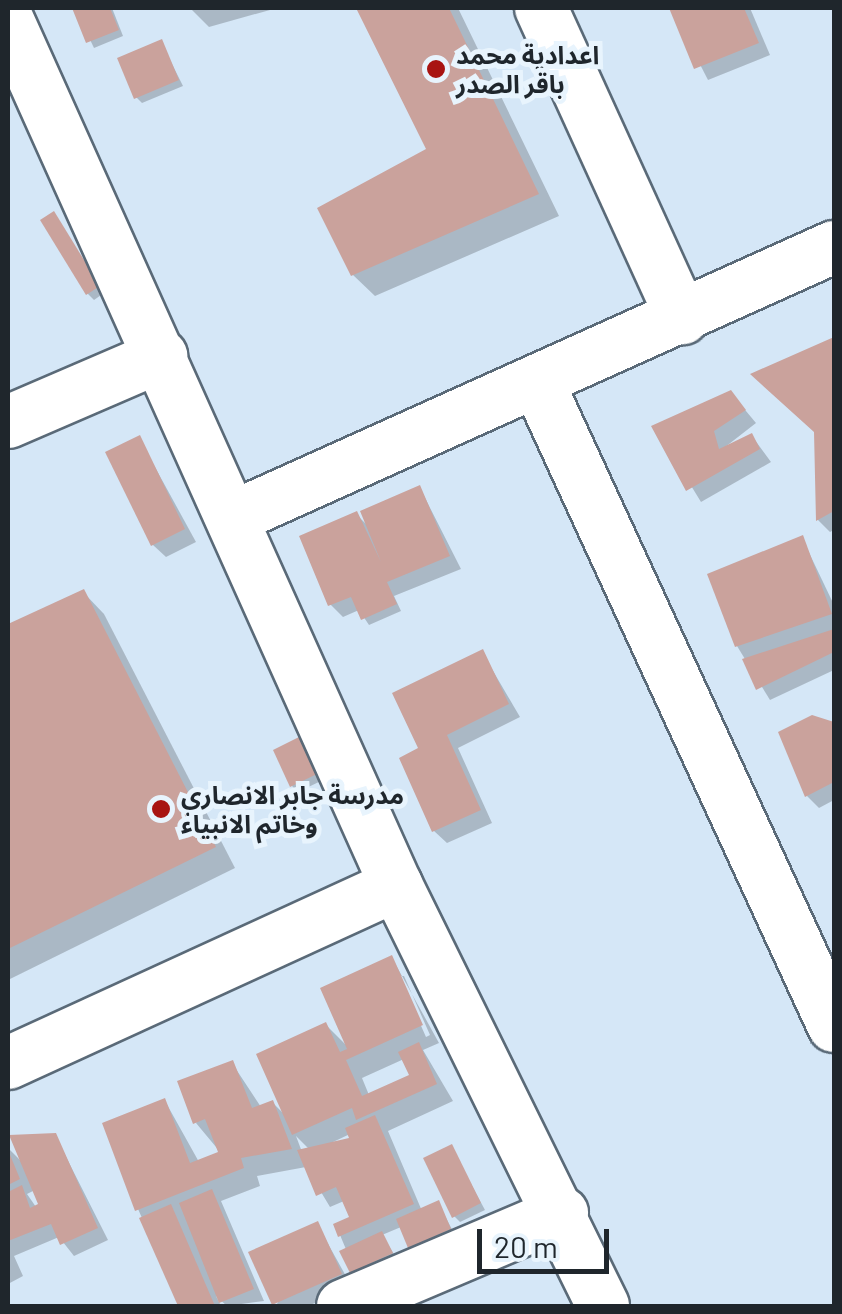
<!DOCTYPE html>
<meta charset="utf-8">
<style>
body{margin:0}
#map{position:relative;width:842px;height:1314px;overflow:hidden;background:#d5e7f7;font-family:Barlow,"Noto Sans Arabic",sans-serif}
div>[style]{position:absolute}
.shadow>*{inset:0;background:#0003}
.building>*{inset:0;background:#caa29c}
.roads{filter:drop-shadow(2px 0 #5a6a78) drop-shadow(-2px 0 #5a6a78) drop-shadow(0 2px #5a6a78) drop-shadow(0 -2px #5a6a78)}
.minor>*{height:52px;margin:-26px;padding:0 26px;transform-origin:26px;border-radius:26px;background:#fff}
.dots>*{width:28px;height:28px;translate:-50% -50%;box-sizing:border-box;border:5px solid #e8f4fd;border-radius:50%}
span{translate:-50% -50%;white-space:nowrap;text-align:center;line-height:1.15;-webkit-text-stroke:10px #e8f4fd;paint-order:stroke}
.poi-label{font-size:25px;color:#1f262c;font-weight:700}
.left{translate:0 -50%;text-align:left}
.frame{position:absolute;inset:0;border:10px solid #1f262c;pointer-events:none}
.scale{position:absolute;left:477px;top:1229px;width:132px;height:45px;box-sizing:border-box;border:5px solid #1f262c;border-top:0;padding-left:12px;font-size:30px;line-height:35px;white-space:nowrap;color:#1f262c;-webkit-text-stroke:8px #e8f4fd;paint-order:stroke}
</style>
<div id="map">
<div class="shadow">
<div style="clip-path:polygon(75px 8px,112px 8px,123px 36px,94px 48px)"></div>
<div style="clip-path:polygon(190px 8px,277px 8px,209px 27px)"></div>
<div style="clip-path:polygon(358px 8px,458px 8px,559px 216px,375px 296px,353px 275px,429px 150px)"></div>
<div style="clip-path:polygon(671px 8px,750px 8px,770px 55px,708px 80px)"></div>
<div style="clip-path:polygon(161px 42px,183px 86px,142px 103px,136px 97px)"></div>
<div style="clip-path:polygon(54px 214px,104px 293px,94px 300px,88px 294px)"></div>
<div style="clip-path:polygon(834px 340px,834px 530px,830px 532px,818px 520px,816px 432px,755px 375px)"></div>
<div style="clip-path:polygon(731px 393px,756px 423px,720px 451px,752px 436px,771px 462px,701px 502px,655px 427px)"></div>
<div style="clip-path:polygon(139px 438px,196px 542px,166px 557px,153px 545px)"></div>
<div style="clip-path:polygon(420px 488px,461px 569px,394px 596px,401px 611px,369px 625px,359px 610px,343px 617px,330px 604px,356px 514px,369px 527px)"></div>
<div style="clip-path:polygon(802px 538px,834px 605px,834px 670px,770px 700px,737px 646px)"></div>
<div style="clip-path:polygon(83px 592px,104px 614px,235px 868px,8px 980px,8px 627px)"></div>
<div style="clip-path:polygon(482px 652px,520px 717px,458px 748px,492px 823px,447px 843px,434px 831px,422px 750px)"></div>
<div style="clip-path:polygon(834px 723px,834px 800px,819px 808px,807px 796px)"></div>
<div style="clip-path:polygon(301px 739px,323px 780px,298px 792px,292px 786px)"></div>
<div style="clip-path:polygon(evenodd,392px 958px,439px 1043px,423px 1050px,453px 1101px,388px 1131px,422px 1211px,438px 1203px,455px 1235px,416px 1252px,401px 1227px,382px 1235px,397px 1259px,358px 1278px,340px 1235px,352px 1218px,344px 1201px,330px 1207px,306px 1167px,257px 1176px,260px 1186px,221px 1201px,264px 1301px,227px 1306px,216px 1296px,221px 1306px,181px 1306px,138px 1209px,165px 1101px,199px 1162px,221px 1153px,196px 1123px,232px 1063px,261px 1107px,272px 1102px,286px 1116px,326px 1025px,350px 1049px,392px 958px,399px 976px,404px 976px,430px 1035px,426px 1037px,399px 976px,392px 958px,404px 1059px,412px 1076px,369px 1095px,362px 1078px,404px 1059px,392px 958px,350px 1134px,353px 1140px,333px 1142px,350px 1134px,392px 958px,296px 1136px,310px 1150px,302px 1152px,296px 1136px)"></div>
<div style="clip-path:polygon(evenodd,55px 1135px,108px 1240px,74px 1256px,59px 1237px,14px 1256px,23px 1276px,8px 1284px,8px 1148px,24px 1164px,55px 1135px,35px 1190px,42px 1205px,36px 1207px,27px 1194px,35px 1190px)"></div>
<div style="clip-path:polygon(451px 1147px,485px 1210px,460px 1222px,454px 1216px)"></div>
<div style="clip-path:polygon(317px 1224px,352px 1287px,308px 1306px,276px 1306px)"></div>
</div>
<div class="building">
<div style="clip-path:polygon(72px 8px,110px 8px,119px 30px,86px 43px)"></div>
<div style="clip-path:polygon(356px 8px,449px 8px,539px 194px,351px 276px,317px 208px,426px 149px)"></div>
<div style="clip-path:polygon(669px 8px,744px 8px,759px 43px,694px 69px)"></div>
<div style="clip-path:polygon(162px 39px,179px 80px,134px 99px,117px 58px)"></div>
<div style="clip-path:polygon(54px 211px,100px 286px,86px 295px,40px 220px)"></div>
<div style="clip-path:polygon(834px 337px,834px 511px,816px 521px,814px 432px,750px 374px)"></div>
<div style="clip-path:polygon(731px 390px,746px 410px,714px 431px,719px 449px,752px 433px,760px 449px,686px 491px,651px 426px)"></div>
<div style="clip-path:polygon(140px 435px,185px 529px,151px 546px,105px 452px)"></div>
<div style="clip-path:polygon(420px 485px,450px 556px,387px 582px,397px 604px,361px 620px,351px 597px,328px 606px,299px 536px,357px 511px,381px 562px,360px 511px)"></div>
<div style="clip-path:polygon(803px 535px,832px 614px,735px 647px,707px 574px)"></div>
<div style="clip-path:polygon(84px 589px,216px 847px,8px 949px,8px 624px)"></div>
<div style="clip-path:polygon(834px 629px,834px 652px,756px 690px,742px 659px)"></div>
<div style="clip-path:polygon(483px 649px,509px 704px,447px 735px,481px 810px,432px 832px,399px 758px,418px 748px,392px 693px)"></div>
<div style="clip-path:polygon(812px 715px,834px 722px,834px 782px,805px 797px,778px 732px)"></div>
<div style="clip-path:polygon(301px 736px,319px 773px,290px 787px,273px 750px)"></div>
<div style="clip-path:polygon(392px 955px,423px 1025px,346px 1060px,362px 1096px,409px 1075px,398px 1052px,419px 1042px,437px 1084px,356px 1120px,352px 1108px,292px 1135px,256px 1054px,326px 1022px,340px 1052px,347px 1049px,320px 988px)"></div>
<div style="clip-path:polygon(233px 1060px,252px 1108px,273px 1100px,292px 1149px,241px 1158px,244px 1168px,135px 1211px,102px 1123px,165px 1098px,190px 1163px,218px 1152px,205px 1119px,193px 1124px,177px 1081px)"></div>
<div style="clip-path:polygon(375px 1115px,414px 1204px,338px 1237px,333px 1224px,349px 1217px,336px 1187px,316px 1196px,297px 1150px,349px 1138px,345px 1128px)"></div>
<div style="clip-path:polygon(56px 1133px,98px 1228px,60px 1245px,51px 1224px,8px 1241px,8px 1192px,22px 1185px,30px 1208px,38px 1204px,9px 1135px)"></div>
<div style="clip-path:polygon(452px 1144px,481px 1203px,452px 1218px,423px 1158px)"></div>
<div style="clip-path:polygon(8px 1150px,20px 1179px,8px 1185px)"></div>
<div style="clip-path:polygon(212px 1189px,254px 1289px,219px 1303px,179px 1203px)"></div>
<div style="clip-path:polygon(439px 1200px,451px 1229px,408px 1248px,396px 1219px)"></div>
<div style="clip-path:polygon(171px 1204px,215px 1306px,178px 1306px,139px 1218px)"></div>
<div style="clip-path:polygon(318px 1221px,342px 1274px,272px 1305px,248px 1252px)"></div>
<div style="clip-path:polygon(382px 1231px,393px 1253px,350px 1273px,339px 1251px)"></div>
</div>
<div class="roads">
<div class="minor">
<div style="left:541px;top:8px;width:341px;rotate:65.5deg"></div>
<div style="left:8px;top:21px;width:947px;rotate:65.82deg"></div>
<div style="left:396px;top:885px;width:469px;rotate:63.8deg"></div>
<div style="left:537px;top:381px;width:710px;rotate:65.28deg"></div>
<div style="left:8px;top:422px;width:167px;rotate:-23.3deg"></div>
<div style="left:234px;top:517px;width:658px;rotate:-24.23deg"></div>
<div style="left:8px;top:1063px;width:427px;rotate:-24.6deg"></div>
<div style="left:343px;top:1306px;width:238px;rotate:-23deg"></div>
</div>
</div>
<div class="dots">
<div style="left:436px;top:69px;background:#a81412"></div>
<div style="left:161px;top:809px;background:#a81412"></div>
</div>
<div class="poi-label">
<span class="left" style="left:456px;top:69px">اعدادية محمد<br>باقر الصدر</span>
<span class="left" style="left:181px;top:809px">مدرسة جابر الانصاري<br>وخاتم الانبياء</span>
</div>
<div class="frame"></div>
<div class="scale">20 m</div>
</div>
